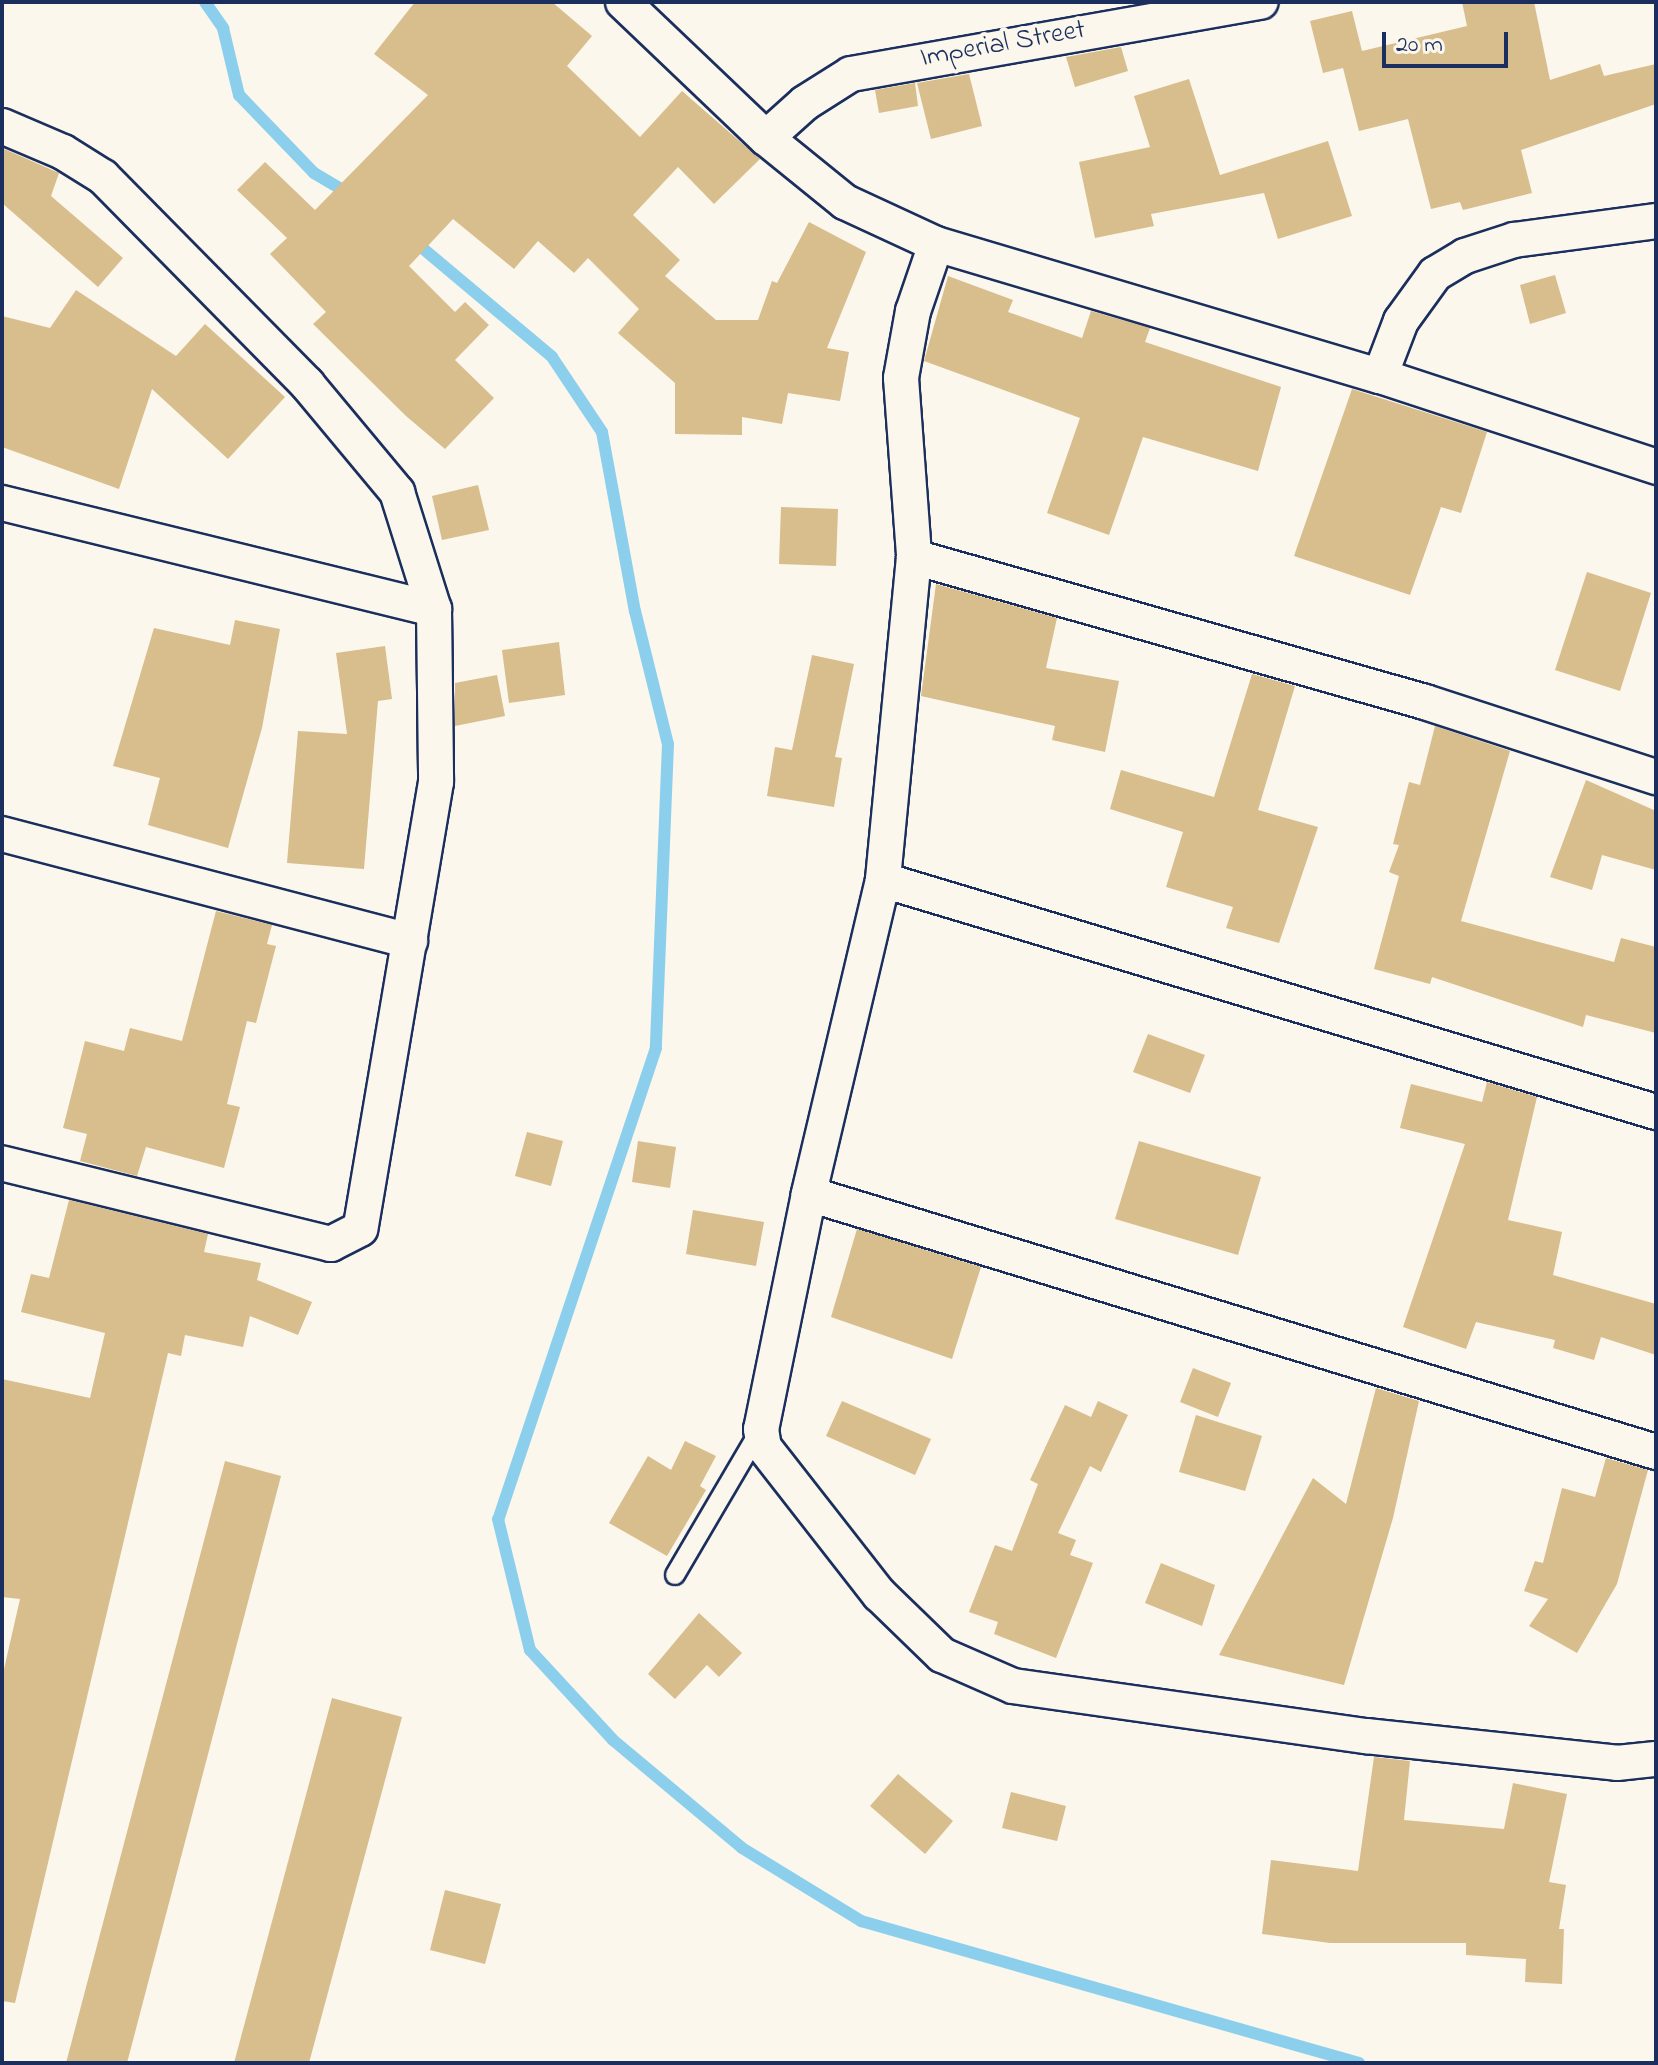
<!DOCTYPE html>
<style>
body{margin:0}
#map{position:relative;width:1658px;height:2065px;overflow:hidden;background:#fbf7ec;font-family:"Indie Flower",sans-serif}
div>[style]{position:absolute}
.stream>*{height:12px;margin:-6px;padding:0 6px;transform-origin:6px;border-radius:6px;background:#8ccfed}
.building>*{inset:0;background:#d8bd8d}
.roads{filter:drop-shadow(2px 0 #1b2f5e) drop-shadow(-2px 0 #1b2f5e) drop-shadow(0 2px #1b2f5e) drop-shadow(0 -2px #1b2f5e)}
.service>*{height:18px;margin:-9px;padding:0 9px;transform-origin:9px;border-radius:9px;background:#fbf7ec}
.minor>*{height:34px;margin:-17px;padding:0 17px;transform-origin:17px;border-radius:17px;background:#fbf7ec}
span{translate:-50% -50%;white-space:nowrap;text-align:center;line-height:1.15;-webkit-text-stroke:8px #fbf7ec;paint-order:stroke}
.street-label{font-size:28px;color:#1b2f5e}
.frame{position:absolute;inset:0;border:4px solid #1b2f5e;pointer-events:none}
.scale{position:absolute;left:1382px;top:32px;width:126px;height:36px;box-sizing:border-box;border:4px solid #1b2f5e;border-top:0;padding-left:10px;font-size:24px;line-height:28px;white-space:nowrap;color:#1b2f5e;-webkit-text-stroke:6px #fbf7ec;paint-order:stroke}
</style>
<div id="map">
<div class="stream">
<div style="left:205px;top:2px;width:32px;rotate:55deg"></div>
<div style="left:223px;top:28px;width:69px;rotate:76.6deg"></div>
<div style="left:239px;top:95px;width:108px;rotate:46.1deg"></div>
<div style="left:314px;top:173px;width:43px;rotate:30.7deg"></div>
<div style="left:414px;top:241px;width:180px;rotate:40deg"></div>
<div style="left:552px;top:357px;width:90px;rotate:56.3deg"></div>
<div style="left:602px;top:432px;width:182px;rotate:79.6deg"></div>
<div style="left:635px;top:611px;width:137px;rotate:76.1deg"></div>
<div style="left:668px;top:744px;width:304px;rotate:92.3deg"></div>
<div style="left:656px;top:1048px;width:497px;rotate:108.5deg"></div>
<div style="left:498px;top:1519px;width:135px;rotate:76.3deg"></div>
<div style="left:530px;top:1650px;width:122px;rotate:47.3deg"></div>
<div style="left:613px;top:1740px;width:168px;rotate:39.9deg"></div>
<div style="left:742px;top:1848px;width:140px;rotate:31.5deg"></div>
<div style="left:861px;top:1921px;width:518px;rotate:15.92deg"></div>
</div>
<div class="building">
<div style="clip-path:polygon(415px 2px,552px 2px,592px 36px,567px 66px,640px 137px,682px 91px,760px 159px,714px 204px,678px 167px,633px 215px,680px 260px,665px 276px,716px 320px,758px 320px,772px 281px,777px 283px,809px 222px,866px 252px,827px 348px,849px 352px,840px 401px,788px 393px,782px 424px,742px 417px,742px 435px,675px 434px,675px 383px,618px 333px,639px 309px,588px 258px,574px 273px,538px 241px,514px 269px,453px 219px,409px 266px,455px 312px,465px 302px,489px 325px,455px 360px,494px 398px,445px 449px,406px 416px,313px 324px,326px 312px,270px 254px,287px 238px,237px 190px,265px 162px,315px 210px,428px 95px,374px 54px)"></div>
<div style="clip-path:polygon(1462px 2px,1534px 2px,1550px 80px,1600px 64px,1604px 76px,1656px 64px,1656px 104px,1521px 150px,1532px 193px,1463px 210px,1460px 202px,1431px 209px,1408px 119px,1359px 131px,1343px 68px,1323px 73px,1310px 21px,1352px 11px,1362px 51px,1467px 26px)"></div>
<div style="clip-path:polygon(1121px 47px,1128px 71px,1075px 87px,1066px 57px)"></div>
<div style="clip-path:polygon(969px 74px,982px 126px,931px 139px,917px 83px)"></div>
<div style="clip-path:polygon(1189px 79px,1220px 175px,1328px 141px,1352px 216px,1278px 239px,1264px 193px,1151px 214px,1154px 226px,1095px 238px,1079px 162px,1150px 147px,1134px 96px)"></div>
<div style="clip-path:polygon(915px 83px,918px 106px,879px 113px,875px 90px)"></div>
<div style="clip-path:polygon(2px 148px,59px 173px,51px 196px,123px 258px,98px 287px,2px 203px)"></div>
<div style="clip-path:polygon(1555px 275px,1566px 313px,1530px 324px,1520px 285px)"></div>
<div style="clip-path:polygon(948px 276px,1013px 300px,1008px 312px,1082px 338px,1091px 311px,1150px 328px,1145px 342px,1281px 387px,1258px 471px,1143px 437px,1109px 535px,1047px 513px,1080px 418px,924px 361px)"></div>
<div style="clip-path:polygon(76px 290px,176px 356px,205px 324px,285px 397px,228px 459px,152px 389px,119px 489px,2px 447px,2px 316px,50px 328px)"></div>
<div style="clip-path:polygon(1352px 389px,1487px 432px,1461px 513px,1441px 507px,1410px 595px,1294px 556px)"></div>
<div style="clip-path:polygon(478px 485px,489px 530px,442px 540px,432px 496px)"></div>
<div style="clip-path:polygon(781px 507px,838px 509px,836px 566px,779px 564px)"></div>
<div style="clip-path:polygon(1587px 572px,1651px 593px,1620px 691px,1555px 670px)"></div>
<div style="clip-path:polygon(936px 584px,1057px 618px,1046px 668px,1119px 681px,1105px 752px,1052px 740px,1055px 726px,921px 696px)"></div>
<div style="clip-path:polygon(235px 620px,280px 629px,262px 728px,228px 848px,148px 825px,160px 778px,113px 766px,154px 628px,230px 645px)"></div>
<div style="clip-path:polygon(559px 642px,565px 695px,509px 703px,502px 650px)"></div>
<div style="clip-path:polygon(385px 646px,392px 699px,378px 701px,364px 869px,287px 863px,298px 731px,347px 734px,336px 653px)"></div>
<div style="clip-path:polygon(812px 655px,854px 664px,835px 757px,842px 758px,834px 807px,767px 796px,775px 747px,792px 750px)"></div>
<div style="clip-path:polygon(1252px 674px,1295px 686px,1258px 810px,1318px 827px,1279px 943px,1226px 928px,1233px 907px,1166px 887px,1183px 832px,1110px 809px,1121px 770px,1214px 797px)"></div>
<div style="clip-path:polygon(497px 675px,505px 716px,455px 726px,455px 683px)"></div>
<div style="clip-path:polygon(1435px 726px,1510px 751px,1461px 921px,1614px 962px,1621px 938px,1656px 947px,1656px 1033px,1586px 1015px,1583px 1027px,1432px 977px,1430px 984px,1374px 969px,1399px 876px,1389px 872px,1399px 845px,1393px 844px,1409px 782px,1420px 785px)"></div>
<div style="clip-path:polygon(1586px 780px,1656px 811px,1656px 870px,1602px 855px,1592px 890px,1550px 877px)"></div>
<div style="clip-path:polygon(216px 911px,272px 925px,267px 944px,276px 946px,256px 1023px,247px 1021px,227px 1104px,240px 1107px,224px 1168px,146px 1147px,137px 1176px,80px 1161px,87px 1134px,63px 1128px,85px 1041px,124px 1051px,130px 1028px,182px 1041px)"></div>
<div style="clip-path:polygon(1148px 1034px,1205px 1055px,1190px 1093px,1133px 1072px)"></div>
<div style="clip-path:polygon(1487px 1082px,1537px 1097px,1508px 1220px,1562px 1232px,1553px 1275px,1656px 1304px,1656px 1355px,1601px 1337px,1594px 1360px,1553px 1348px,1555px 1340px,1476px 1322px,1466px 1349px,1403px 1327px,1465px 1144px,1400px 1128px,1411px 1084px,1482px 1102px)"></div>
<div style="clip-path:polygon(527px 1132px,563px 1141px,551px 1186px,515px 1176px)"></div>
<div style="clip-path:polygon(638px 1141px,676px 1147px,670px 1188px,632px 1182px)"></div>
<div style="clip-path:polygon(1139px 1141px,1261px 1177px,1238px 1255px,1115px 1219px)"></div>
<div style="clip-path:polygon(69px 1200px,208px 1234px,204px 1252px,261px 1263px,257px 1280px,312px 1302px,298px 1335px,250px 1316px,243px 1347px,185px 1335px,181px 1356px,168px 1353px,15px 2003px,2px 2001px,2px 1678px,20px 1599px,2px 1597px,2px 1379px,90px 1398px,105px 1333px,21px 1312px,31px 1274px,49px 1278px)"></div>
<div style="clip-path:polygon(693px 1210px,764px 1222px,756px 1266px,686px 1254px)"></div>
<div style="clip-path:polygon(857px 1229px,981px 1267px,952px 1359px,831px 1317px)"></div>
<div style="clip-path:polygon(1193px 1368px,1231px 1383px,1218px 1417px,1180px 1402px)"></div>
<div style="clip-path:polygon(1376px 1388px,1419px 1401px,1393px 1518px,1344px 1685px,1219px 1655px,1313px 1478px,1346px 1504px)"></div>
<div style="clip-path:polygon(842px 1401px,931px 1439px,915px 1475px,826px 1436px)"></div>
<div style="clip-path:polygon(1098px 1401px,1128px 1415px,1101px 1472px,1090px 1466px,1058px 1533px,1076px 1540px,1070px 1555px,1093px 1563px,1056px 1658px,994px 1634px,998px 1622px,969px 1612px,995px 1545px,1012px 1551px,1038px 1484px,1030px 1480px,1065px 1405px,1091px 1417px)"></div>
<div style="clip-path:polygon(1196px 1415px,1262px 1436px,1245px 1491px,1179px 1472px)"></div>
<div style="clip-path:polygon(685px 1441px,716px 1456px,700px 1486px,706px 1490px,667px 1556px,609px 1523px,648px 1456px,671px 1470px)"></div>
<div style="clip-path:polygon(1606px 1458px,1648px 1470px,1617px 1584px,1577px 1653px,1529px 1626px,1548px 1599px,1524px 1591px,1535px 1561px,1543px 1563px,1562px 1488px,1595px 1497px)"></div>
<div style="clip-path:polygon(225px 1461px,281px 1476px,127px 2063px,66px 2063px)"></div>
<div style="clip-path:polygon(1161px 1563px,1215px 1585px,1202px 1626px,1145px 1603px)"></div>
<div style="clip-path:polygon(699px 1613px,742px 1653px,719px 1677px,707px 1665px,675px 1699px,648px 1674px)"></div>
<div style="clip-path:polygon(332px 1698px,402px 1717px,309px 2063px,234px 2063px)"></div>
<div style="clip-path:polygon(1374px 1757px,1410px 1761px,1404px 1820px,1504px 1829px,1513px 1783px,1567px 1794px,1549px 1882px,1566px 1885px,1559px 1929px,1564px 1929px,1562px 1984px,1525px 1982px,1526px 1959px,1466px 1955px,1466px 1943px,1330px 1943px,1262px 1934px,1271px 1860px,1358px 1871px)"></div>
<div style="clip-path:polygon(898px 1774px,953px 1821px,925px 1854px,870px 1806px)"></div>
<div style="clip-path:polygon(1011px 1792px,1066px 1806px,1057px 1841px,1002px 1828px)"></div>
<div style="clip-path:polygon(445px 1890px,501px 1904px,485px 1964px,430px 1950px)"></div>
</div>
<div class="roads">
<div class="service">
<div style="left:675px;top:1575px;width:166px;rotate:-59.6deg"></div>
</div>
<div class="minor">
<div style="left:623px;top:2px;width:197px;rotate:43.6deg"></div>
<div style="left:766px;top:138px;width:102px;rotate:39deg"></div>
<div style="left:845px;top:202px;width:100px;rotate:24.8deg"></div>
<div style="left:936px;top:244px;width:463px;rotate:16.6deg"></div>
<div style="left:1380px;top:376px;width:291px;rotate:18.2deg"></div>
<div style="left:2px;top:126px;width:66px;rotate:23.1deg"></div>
<div style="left:63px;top:152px;width:47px;rotate:32deg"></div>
<div style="left:103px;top:177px;width:291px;rotate:45.4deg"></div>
<div style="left:307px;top:384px;width:141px;rotate:50.2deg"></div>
<div style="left:397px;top:492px;width:123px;rotate:72.5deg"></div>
<div style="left:434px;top:609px;width:173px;rotate:89.3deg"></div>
<div style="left:436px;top:782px;width:453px;rotate:99.6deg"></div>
<div style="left:360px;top:1229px;width:33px;rotate:153deg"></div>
<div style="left:331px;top:1244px;width:339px;rotate:-166.2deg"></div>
<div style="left:766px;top:138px;width:52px;rotate:-41.9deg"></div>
<div style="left:805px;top:103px;width:54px;rotate:-32.2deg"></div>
<div style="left:851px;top:74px;width:416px;rotate:-10deg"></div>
<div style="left:936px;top:244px;width:71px;rotate:108.9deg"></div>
<div style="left:913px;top:311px;width:68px;rotate:100.2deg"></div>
<div style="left:901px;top:378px;width:179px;rotate:85.8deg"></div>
<div style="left:914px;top:557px;width:324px;rotate:95.5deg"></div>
<div style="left:883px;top:880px;width:323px;rotate:103.3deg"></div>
<div style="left:809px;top:1194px;width:240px;rotate:101.5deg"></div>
<div style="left:761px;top:1429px;width:18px;rotate:81deg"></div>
<div style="left:764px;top:1447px;width:187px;rotate:52deg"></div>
<div style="left:879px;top:1594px;width:88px;rotate:44.1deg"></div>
<div style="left:942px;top:1655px;width:77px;rotate:23.6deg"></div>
<div style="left:1013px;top:1686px;width:357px;rotate:8.1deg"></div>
<div style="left:1366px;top:1736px;width:252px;rotate:6.1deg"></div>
<div style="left:1617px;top:1763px;width:39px;rotate:-6deg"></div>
<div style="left:1380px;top:376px;width:59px;rotate:-69.1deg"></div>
<div style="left:1401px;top:321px;width:58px;rotate:-54.1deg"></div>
<div style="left:1435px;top:274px;width:35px;rotate:-31deg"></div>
<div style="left:1465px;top:256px;width:52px;rotate:-18.1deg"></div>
<div style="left:1514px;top:240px;width:143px;rotate:-7.6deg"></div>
<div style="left:2px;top:503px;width:445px;rotate:13.8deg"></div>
<div style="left:914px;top:557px;width:531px;rotate:15.84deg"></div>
<div style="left:1425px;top:702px;width:243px;rotate:18deg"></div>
<div style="left:2px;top:834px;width:422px;rotate:14.7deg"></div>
<div style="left:883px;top:880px;width:807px;rotate:16.71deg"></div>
<div style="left:809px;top:1194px;width:885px;rotate:16.94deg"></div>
</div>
</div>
<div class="street-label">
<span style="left:1003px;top:45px;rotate:-10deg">Imperial Street</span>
</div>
<div class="frame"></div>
<div class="scale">20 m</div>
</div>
